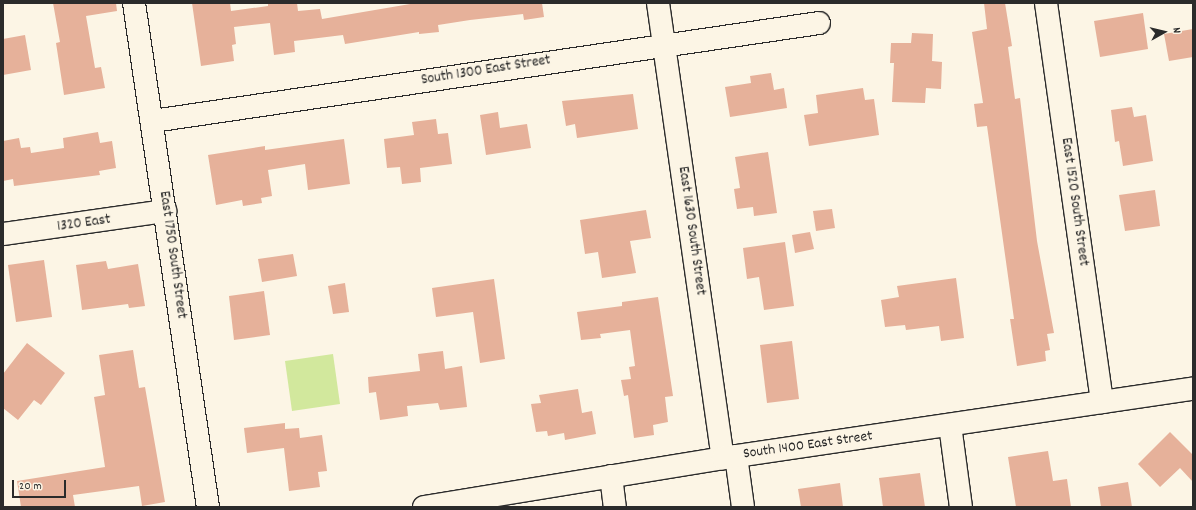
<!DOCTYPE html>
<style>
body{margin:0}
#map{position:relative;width:1196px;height:510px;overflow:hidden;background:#fcf5e5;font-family:Dekko,sans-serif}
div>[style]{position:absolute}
.green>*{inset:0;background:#d2e89d}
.building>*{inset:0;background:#e6b19a}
.roads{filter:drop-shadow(1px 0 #2b2b2b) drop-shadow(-1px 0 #2b2b2b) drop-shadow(0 1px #2b2b2b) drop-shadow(0 -1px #2b2b2b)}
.minor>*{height:22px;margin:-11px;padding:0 11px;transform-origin:11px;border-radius:11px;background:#fcf5e5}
span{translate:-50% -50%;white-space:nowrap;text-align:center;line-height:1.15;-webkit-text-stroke:3.5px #fcf5e5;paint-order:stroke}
.street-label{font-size:15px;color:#2b2b2b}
.frame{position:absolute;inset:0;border:4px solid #2b2b2b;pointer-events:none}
.north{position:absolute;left:1144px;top:12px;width:40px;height:40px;-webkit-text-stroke:3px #fcf5e5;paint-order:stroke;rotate:82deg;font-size:11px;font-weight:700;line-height:16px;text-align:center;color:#2b2b2b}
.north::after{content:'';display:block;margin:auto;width:14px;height:18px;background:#2b2b2b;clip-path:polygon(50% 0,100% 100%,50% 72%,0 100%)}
.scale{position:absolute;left:12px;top:480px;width:54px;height:18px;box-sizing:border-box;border:2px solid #2b2b2b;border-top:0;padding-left:5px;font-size:12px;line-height:14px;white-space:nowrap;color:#2b2b2b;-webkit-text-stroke:3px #fcf5e5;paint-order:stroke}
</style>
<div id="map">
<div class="green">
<div style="clip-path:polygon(333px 354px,340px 404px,292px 411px,285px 361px)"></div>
</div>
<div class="building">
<div style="clip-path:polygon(53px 3px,116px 3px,117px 11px,86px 16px,95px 68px,101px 67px,105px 88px,64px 95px,56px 43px,60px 42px)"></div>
<div style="clip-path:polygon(192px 3px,230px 3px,231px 11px,268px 6px,268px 3px,297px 3px,298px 11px,320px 9px,322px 19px,416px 3px,542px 3px,544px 17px,524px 20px,523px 14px,470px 20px,438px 25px,439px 32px,419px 34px,419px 32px,345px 44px,343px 35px,294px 41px,295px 52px,274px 55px,270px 23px,234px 27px,236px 44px,232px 45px,234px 61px,201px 66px)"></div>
<div style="clip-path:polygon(984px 3px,1005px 3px,1012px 46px,1008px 47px,1015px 99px,1020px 98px,1037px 241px,1054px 333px,1047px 334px,1050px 350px,1045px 351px,1046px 361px,1017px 366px,1010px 319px,1014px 319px,987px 126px,977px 127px,974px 104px,983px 103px,972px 32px,987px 29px)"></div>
<div style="clip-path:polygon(1143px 13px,1148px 49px,1100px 57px,1094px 21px)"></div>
<div style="clip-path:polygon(1193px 29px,1193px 57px,1169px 61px,1164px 34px)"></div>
<div style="clip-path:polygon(912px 33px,933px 34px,932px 61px,942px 62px,941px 89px,926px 88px,925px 103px,892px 102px,894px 63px,890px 63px,891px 43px,911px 43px)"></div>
<div style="clip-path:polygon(25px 35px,31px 70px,3px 75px,3px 39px)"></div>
<div style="clip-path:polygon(771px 73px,774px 90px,784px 88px,787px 108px,730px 117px,725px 87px,751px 83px,750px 76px)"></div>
<div style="clip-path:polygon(863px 88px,865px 100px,874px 99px,879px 135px,809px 146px,804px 115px,818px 113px,816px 95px)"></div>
<div style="clip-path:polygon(633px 94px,638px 129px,577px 138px,575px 124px,566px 126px,562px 101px)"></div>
<div style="clip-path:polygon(1132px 107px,1134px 117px,1146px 115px,1153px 161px,1123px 166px,1119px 141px,1115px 142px,1111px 110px)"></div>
<div style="clip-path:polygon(498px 112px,500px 128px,527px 124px,531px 148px,486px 155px,480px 115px)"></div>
<div style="clip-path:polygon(436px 119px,438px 134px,448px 133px,452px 164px,420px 168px,421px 182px,402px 184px,400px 167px,387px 168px,384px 139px,414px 135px,412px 122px)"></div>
<div style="clip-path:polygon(98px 132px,100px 143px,112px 141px,116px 168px,99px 171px,100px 175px,14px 186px,13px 179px,3px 181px,3px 141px,19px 138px,21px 148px,30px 147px,31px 153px,64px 148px,63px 138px)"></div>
<div style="clip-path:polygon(344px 139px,350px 184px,308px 190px,305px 164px,268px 170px,272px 196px,261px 198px,262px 203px,243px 206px,242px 200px,216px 205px,208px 155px,265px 146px,265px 150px)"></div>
<div style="clip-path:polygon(768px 152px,777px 213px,754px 216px,753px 207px,737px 209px,734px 189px,740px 188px,735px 157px)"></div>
<div style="clip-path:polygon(1155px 190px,1160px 226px,1125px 231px,1119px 195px)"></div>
<div style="clip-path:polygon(832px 209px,835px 228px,816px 231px,813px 211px)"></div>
<div style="clip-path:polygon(646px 210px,651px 238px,630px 241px,636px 273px,602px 278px,598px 252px,585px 254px,580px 220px)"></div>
<div style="clip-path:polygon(810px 232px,814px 249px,795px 253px,792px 235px)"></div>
<div style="clip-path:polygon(785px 242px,794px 306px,764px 310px,759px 277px,747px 279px,743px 248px)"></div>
<div style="clip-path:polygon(293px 254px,297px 276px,262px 282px,258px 259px)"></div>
<div style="clip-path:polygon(44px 260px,52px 317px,16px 322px,8px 265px)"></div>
<div style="clip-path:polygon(106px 261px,108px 269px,138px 264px,145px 306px,129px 308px,128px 304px,82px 310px,76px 265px)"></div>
<div style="clip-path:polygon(956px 278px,964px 338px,941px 341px,939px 326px,906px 330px,905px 325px,885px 327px,881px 300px,899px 297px,897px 286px)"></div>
<div style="clip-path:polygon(494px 279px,505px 359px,480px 363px,473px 312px,436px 317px,432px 288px)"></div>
<div style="clip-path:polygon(345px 283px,349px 312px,333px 314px,328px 286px)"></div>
<div style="clip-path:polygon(264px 291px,270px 335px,234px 340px,229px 296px)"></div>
<div style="clip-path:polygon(658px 297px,673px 396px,665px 397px,668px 422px,653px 425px,654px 435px,634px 438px,628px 395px,624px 396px,621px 380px,631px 379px,629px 367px,635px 366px,630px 330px,600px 334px,601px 338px,581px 340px,577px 312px,622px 306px,622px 302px)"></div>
<div style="clip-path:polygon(792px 341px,799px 399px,767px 403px,760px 345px)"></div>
<div style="clip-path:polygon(27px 343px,65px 373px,41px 405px,34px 400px,18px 420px,3px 408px,3px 374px)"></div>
<div style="clip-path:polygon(133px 350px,139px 388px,145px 387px,165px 502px,142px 506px,139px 486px,73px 495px,75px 507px,21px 507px,17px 481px,105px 467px,94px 397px,105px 395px,99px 355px)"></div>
<div style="clip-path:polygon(443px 351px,445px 369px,462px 366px,467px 407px,440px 410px,438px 403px,407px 406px,408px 416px,380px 420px,376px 392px,369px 393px,368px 377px,420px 371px,418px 354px)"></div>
<div style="clip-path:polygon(578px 389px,582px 413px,592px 411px,596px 434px,565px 440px,564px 433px,548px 436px,547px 431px,536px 432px,531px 404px,541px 403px,539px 395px)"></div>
<div style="clip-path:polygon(285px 423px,285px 429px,299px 428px,300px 438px,322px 435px,327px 471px,318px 472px,320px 487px,289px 491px,284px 448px,247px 453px,244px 428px)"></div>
<div style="clip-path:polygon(1170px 432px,1193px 455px,1193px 482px,1180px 468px,1160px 487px,1138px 464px)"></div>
<div style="clip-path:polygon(1048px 451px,1053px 481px,1067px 479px,1071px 507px,1016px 507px,1008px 457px)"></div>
<div style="clip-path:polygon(920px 473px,925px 507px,883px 507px,879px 478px)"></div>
<div style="clip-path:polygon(1128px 482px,1132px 507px,1101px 507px,1098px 487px)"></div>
<div style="clip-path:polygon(840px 483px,843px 507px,801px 507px,798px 489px)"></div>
</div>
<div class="roads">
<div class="minor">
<div style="left:134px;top:3px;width:509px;rotate:81.65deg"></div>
<div style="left:658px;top:3px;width:460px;rotate:81.9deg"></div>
<div style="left:1046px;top:3px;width:403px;rotate:82deg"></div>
<div style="left:153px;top:121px;width:673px;rotate:-8.37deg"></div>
<div style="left:3px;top:234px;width:164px;rotate:-8.1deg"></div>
<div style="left:950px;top:425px;width:83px;rotate:82.4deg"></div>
<div style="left:736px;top:456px;width:51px;rotate:82.2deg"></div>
<div style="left:611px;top:476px;width:31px;rotate:83deg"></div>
<div style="left:424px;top:507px;width:303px;rotate:-9.3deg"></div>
<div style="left:723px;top:458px;width:475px;rotate:-8.4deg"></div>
</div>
</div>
<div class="street-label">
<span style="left:486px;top:71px;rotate:-9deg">South 1300 East Street</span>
<span style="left:1074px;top:202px;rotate:82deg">East 1520 South Street</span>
<span style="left:84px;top:224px;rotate:-8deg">1320 East</span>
<span style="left:691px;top:231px;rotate:82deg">East 1630 South Street</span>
<span style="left:172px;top:255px;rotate:82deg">East 1750 South Street</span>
<span style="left:808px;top:446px;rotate:-8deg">South 1400 East Street</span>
</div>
<div class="frame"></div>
<div class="north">N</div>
<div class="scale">20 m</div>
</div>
